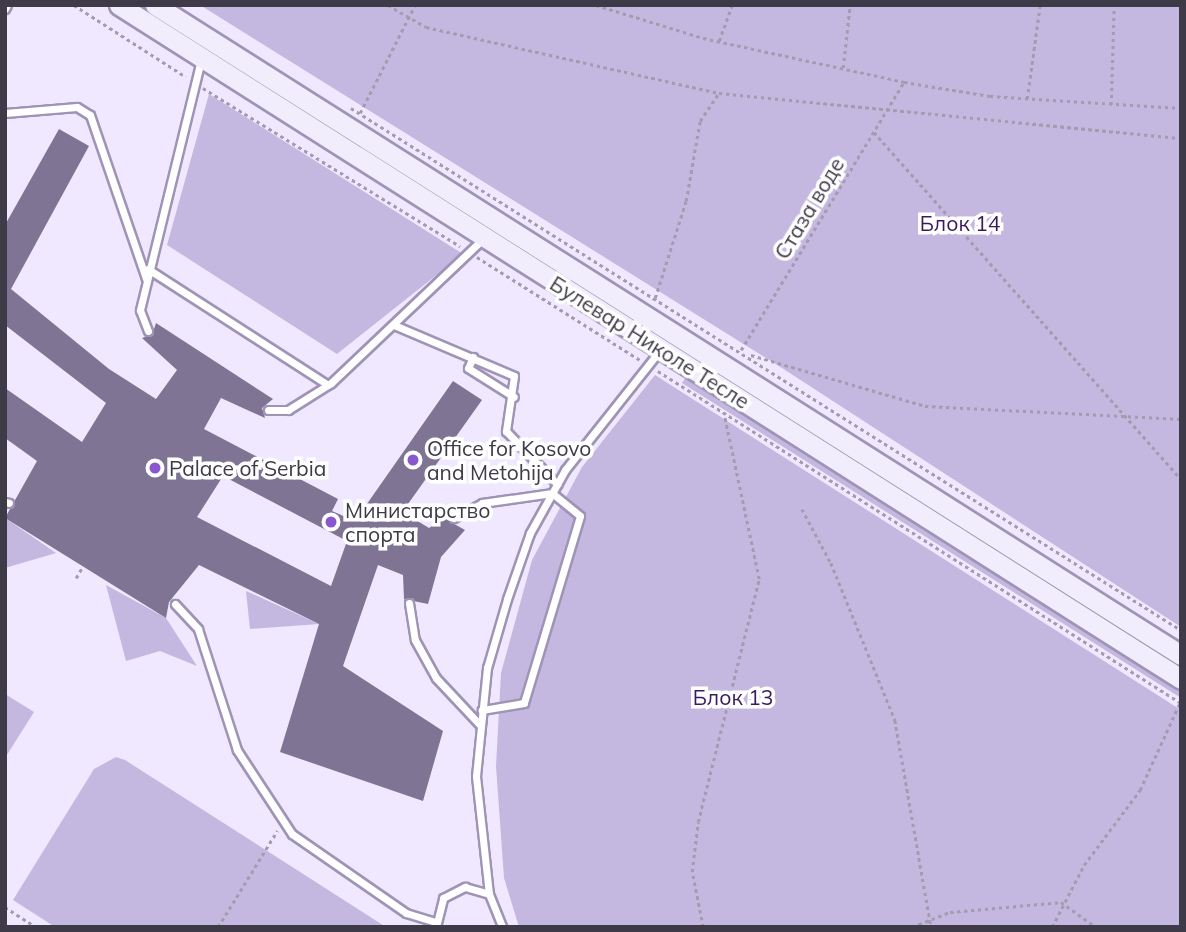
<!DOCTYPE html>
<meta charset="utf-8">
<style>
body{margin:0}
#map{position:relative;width:1186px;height:932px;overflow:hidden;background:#efe8fe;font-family:Mulish,sans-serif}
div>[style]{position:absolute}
.green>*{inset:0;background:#c5b8e0}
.building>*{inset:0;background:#7f7494}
.path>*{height:2.5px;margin-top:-1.25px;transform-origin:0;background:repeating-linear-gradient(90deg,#a29cae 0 3.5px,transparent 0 7px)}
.roads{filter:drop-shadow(2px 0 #9f94b5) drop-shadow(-2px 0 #9f94b5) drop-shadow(0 2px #9f94b5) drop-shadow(0 -2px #9f94b5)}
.lane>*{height:7px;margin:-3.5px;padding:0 3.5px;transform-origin:3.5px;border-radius:3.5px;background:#fff}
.secondary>*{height:19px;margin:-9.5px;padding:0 9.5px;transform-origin:9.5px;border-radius:9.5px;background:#f2edfd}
.dots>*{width:19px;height:19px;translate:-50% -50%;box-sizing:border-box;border:4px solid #fff;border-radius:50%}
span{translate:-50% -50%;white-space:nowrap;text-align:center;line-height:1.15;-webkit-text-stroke:7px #fff;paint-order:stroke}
.street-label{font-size:21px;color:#3f3a48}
.park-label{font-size:21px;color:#391b5d}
.poi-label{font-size:21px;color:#3f3a48}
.left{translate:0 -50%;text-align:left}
.frame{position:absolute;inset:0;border:7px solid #3f3a48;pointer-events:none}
</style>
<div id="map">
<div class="green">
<div style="clip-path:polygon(200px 5px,1181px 5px,1181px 627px,782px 368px)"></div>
<div style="clip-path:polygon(209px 94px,463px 254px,337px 354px,167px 245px)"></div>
<div style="clip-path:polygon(655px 375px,1181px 710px,1181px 927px,519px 927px,504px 878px,496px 766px,501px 673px,532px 560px,582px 467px)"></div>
<div style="clip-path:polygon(686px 377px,1181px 688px,1181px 698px,682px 383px)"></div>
<div style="clip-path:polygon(5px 518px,56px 553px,5px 568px)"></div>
<div style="clip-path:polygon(106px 585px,166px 618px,197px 666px,160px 651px,126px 661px)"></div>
<div style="clip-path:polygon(246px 591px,319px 624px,250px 629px)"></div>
<div style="clip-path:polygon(5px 694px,34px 712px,5px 758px)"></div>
<div style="clip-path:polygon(116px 757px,125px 760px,386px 927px,55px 927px,13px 900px,94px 769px)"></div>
</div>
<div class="building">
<div style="clip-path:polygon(evenodd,59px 129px,89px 146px,11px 289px,109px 369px,156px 399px,177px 370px,142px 338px,152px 335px,156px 323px,273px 399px,262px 408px,265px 418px,221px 398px,204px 429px,338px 499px,332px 511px,355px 521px,453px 381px,482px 400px,408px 504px,406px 514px,429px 528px,450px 514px,449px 521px,465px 530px,441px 557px,428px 604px,404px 599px,403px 575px,378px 565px,343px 666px,443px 731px,423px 801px,280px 752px,319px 624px,199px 565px,169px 602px,166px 618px,5px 518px,37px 461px,5px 438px,5px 388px,82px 442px,106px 403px,5px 325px,5px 225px,59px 129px,223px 476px,347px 541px,331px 586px,197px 517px,223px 476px)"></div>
</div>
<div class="path">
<div style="left:74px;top:5px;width:133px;rotate:32.7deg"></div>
<div style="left:388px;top:5px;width:44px;rotate:30.1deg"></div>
<div style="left:426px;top:27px;width:300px;rotate:12.7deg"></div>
<div style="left:719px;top:93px;width:464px;rotate:5.6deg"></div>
<div style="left:596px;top:5px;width:112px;rotate:17.1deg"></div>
<div style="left:703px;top:38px;width:206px;rotate:12.3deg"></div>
<div style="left:904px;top:82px;width:87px;rotate:9.2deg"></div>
<div style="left:990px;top:96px;width:191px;rotate:3.6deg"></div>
<div style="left:719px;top:41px;width:38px;rotate:-70deg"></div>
<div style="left:843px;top:68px;width:63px;rotate:-83.7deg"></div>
<div style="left:203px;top:88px;width:302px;rotate:31.6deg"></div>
<div style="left:1027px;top:99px;width:95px;rotate:-82.1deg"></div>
<div style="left:1111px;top:105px;width:100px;rotate:-88.3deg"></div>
<div style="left:351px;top:108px;width:981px;rotate:32.17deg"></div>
<div style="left:360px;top:113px;width:121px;rotate:-63deg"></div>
<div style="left:874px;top:132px;width:463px;rotate:48.5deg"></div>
<div style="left:477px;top:257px;width:193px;rotate:32.3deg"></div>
<div style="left:655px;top:298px;width:102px;rotate:-72.3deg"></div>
<div style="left:686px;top:201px;width:81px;rotate:-80.1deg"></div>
<div style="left:700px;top:121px;width:34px;rotate:-56deg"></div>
<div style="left:741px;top:350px;width:314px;rotate:-58.7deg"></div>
<div style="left:751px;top:355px;width:181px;rotate:16.3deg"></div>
<div style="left:925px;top:406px;width:256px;rotate:2.9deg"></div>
<div style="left:658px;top:371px;width:619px;rotate:32.41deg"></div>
<div style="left:802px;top:509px;width:61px;rotate:61.8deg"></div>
<div style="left:831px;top:563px;width:170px;rotate:67.8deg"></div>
<div style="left:895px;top:720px;width:210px;rotate:80.1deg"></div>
<div style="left:76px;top:578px;width:14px;rotate:-60deg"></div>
<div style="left:5px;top:907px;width:37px;rotate:33deg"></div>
<div style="left:218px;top:927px;width:113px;rotate:-58.4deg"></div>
<div style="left:703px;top:927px;width:56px;rotate:-101.3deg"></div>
<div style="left:692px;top:872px;width:50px;rotate:-83.2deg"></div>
<div style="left:698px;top:822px;width:251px;rotate:-75.9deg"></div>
<div style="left:759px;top:579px;width:168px;rotate:-102deg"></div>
<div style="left:912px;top:927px;width:41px;rotate:-21.5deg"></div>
<div style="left:950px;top:912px;width:111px;rotate:-5.1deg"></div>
<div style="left:1061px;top:902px;width:43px;rotate:35.5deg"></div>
<div style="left:1052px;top:927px;width:70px;rotate:-62.7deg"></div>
<div style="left:1084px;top:865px;width:94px;rotate:-53.3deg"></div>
<div style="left:1140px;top:790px;width:99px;rotate:-65.5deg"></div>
</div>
<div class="roads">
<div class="lane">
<div style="left:5px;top:9px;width:4px;rotate:-63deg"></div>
<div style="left:5px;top:113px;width:72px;rotate:-4.8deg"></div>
<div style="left:77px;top:107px;width:15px;rotate:32deg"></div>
<div style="left:90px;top:115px;width:173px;rotate:71.1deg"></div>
<div style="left:148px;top:269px;width:214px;rotate:32.8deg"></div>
<div style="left:394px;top:325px;width:130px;rotate:23deg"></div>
<div style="left:514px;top:376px;width:56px;rotate:98.3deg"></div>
<div style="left:506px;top:431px;width:74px;rotate:46.1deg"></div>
<div style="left:148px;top:331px;width:22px;rotate:-111deg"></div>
<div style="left:140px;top:310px;width:257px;rotate:-76.3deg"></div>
<div style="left:473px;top:357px;width:12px;rotate:114deg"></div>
<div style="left:468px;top:368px;width:54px;rotate:32.2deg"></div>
<div style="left:268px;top:410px;width:20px"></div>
<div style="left:288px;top:410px;width:51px;rotate:-32.1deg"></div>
<div style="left:331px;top:383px;width:211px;rotate:-43.5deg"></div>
<div style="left:5px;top:502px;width:4px;rotate:14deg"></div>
<div style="left:454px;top:518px;width:32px;rotate:-28deg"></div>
<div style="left:482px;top:503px;width:71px;rotate:-8.1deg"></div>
<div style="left:552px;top:493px;width:36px;rotate:39deg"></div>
<div style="left:580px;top:516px;width:195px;rotate:106.7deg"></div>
<div style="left:524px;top:703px;width:43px;rotate:170.5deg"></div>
<div style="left:409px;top:603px;width:37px;rotate:81deg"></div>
<div style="left:415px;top:640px;width:43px;rotate:61.1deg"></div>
<div style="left:436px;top:678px;width:64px;rotate:46.9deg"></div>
<div style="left:175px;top:604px;width:34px;rotate:47deg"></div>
<div style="left:198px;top:629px;width:127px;rotate:72.1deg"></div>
<div style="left:237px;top:750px;width:100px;rotate:56.8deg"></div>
<div style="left:292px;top:834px;width:139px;rotate:34.7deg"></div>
<div style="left:406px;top:913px;width:30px;rotate:17deg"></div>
<div style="left:489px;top:894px;width:119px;rotate:-96.3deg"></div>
<div style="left:476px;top:776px;width:109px;rotate:-84.2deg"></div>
<div style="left:487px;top:668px;width:72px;rotate:-73.8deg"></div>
<div style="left:507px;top:599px;width:70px;rotate:-70.8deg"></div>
<div style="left:530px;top:533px;width:72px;rotate:-60.9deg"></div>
<div style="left:565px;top:470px;width:153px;rotate:-51.6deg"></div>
<div style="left:436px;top:927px;width:30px;rotate:-76deg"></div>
<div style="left:443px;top:898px;width:25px;rotate:-27deg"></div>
<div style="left:465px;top:887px;width:25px;rotate:16deg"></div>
<div style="left:489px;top:894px;width:35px;rotate:68deg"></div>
</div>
<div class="secondary">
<div style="left:119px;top:5px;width:1258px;rotate:32.4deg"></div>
<div style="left:155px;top:5px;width:1215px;rotate:32.36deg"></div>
</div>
</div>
<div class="dots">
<div style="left:413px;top:460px;background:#8a57cf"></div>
<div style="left:155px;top:468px;background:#8a57cf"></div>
<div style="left:331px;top:522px;background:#8a57cf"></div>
</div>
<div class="street-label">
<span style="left:809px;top:208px;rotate:-59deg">Стаза воде</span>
<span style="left:650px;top:342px;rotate:32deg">Булевар Николе Тесле</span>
</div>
<div class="park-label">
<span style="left:960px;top:223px">Блок 14</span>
<span style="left:733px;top:697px">Блок 13</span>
</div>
<div class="poi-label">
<span class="left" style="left:427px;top:460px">Office for Kosovo<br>and Metohija</span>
<span class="left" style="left:169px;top:468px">Palace of Serbia</span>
<span class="left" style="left:345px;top:522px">Министарство<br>спорта</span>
</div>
<div class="frame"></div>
</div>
